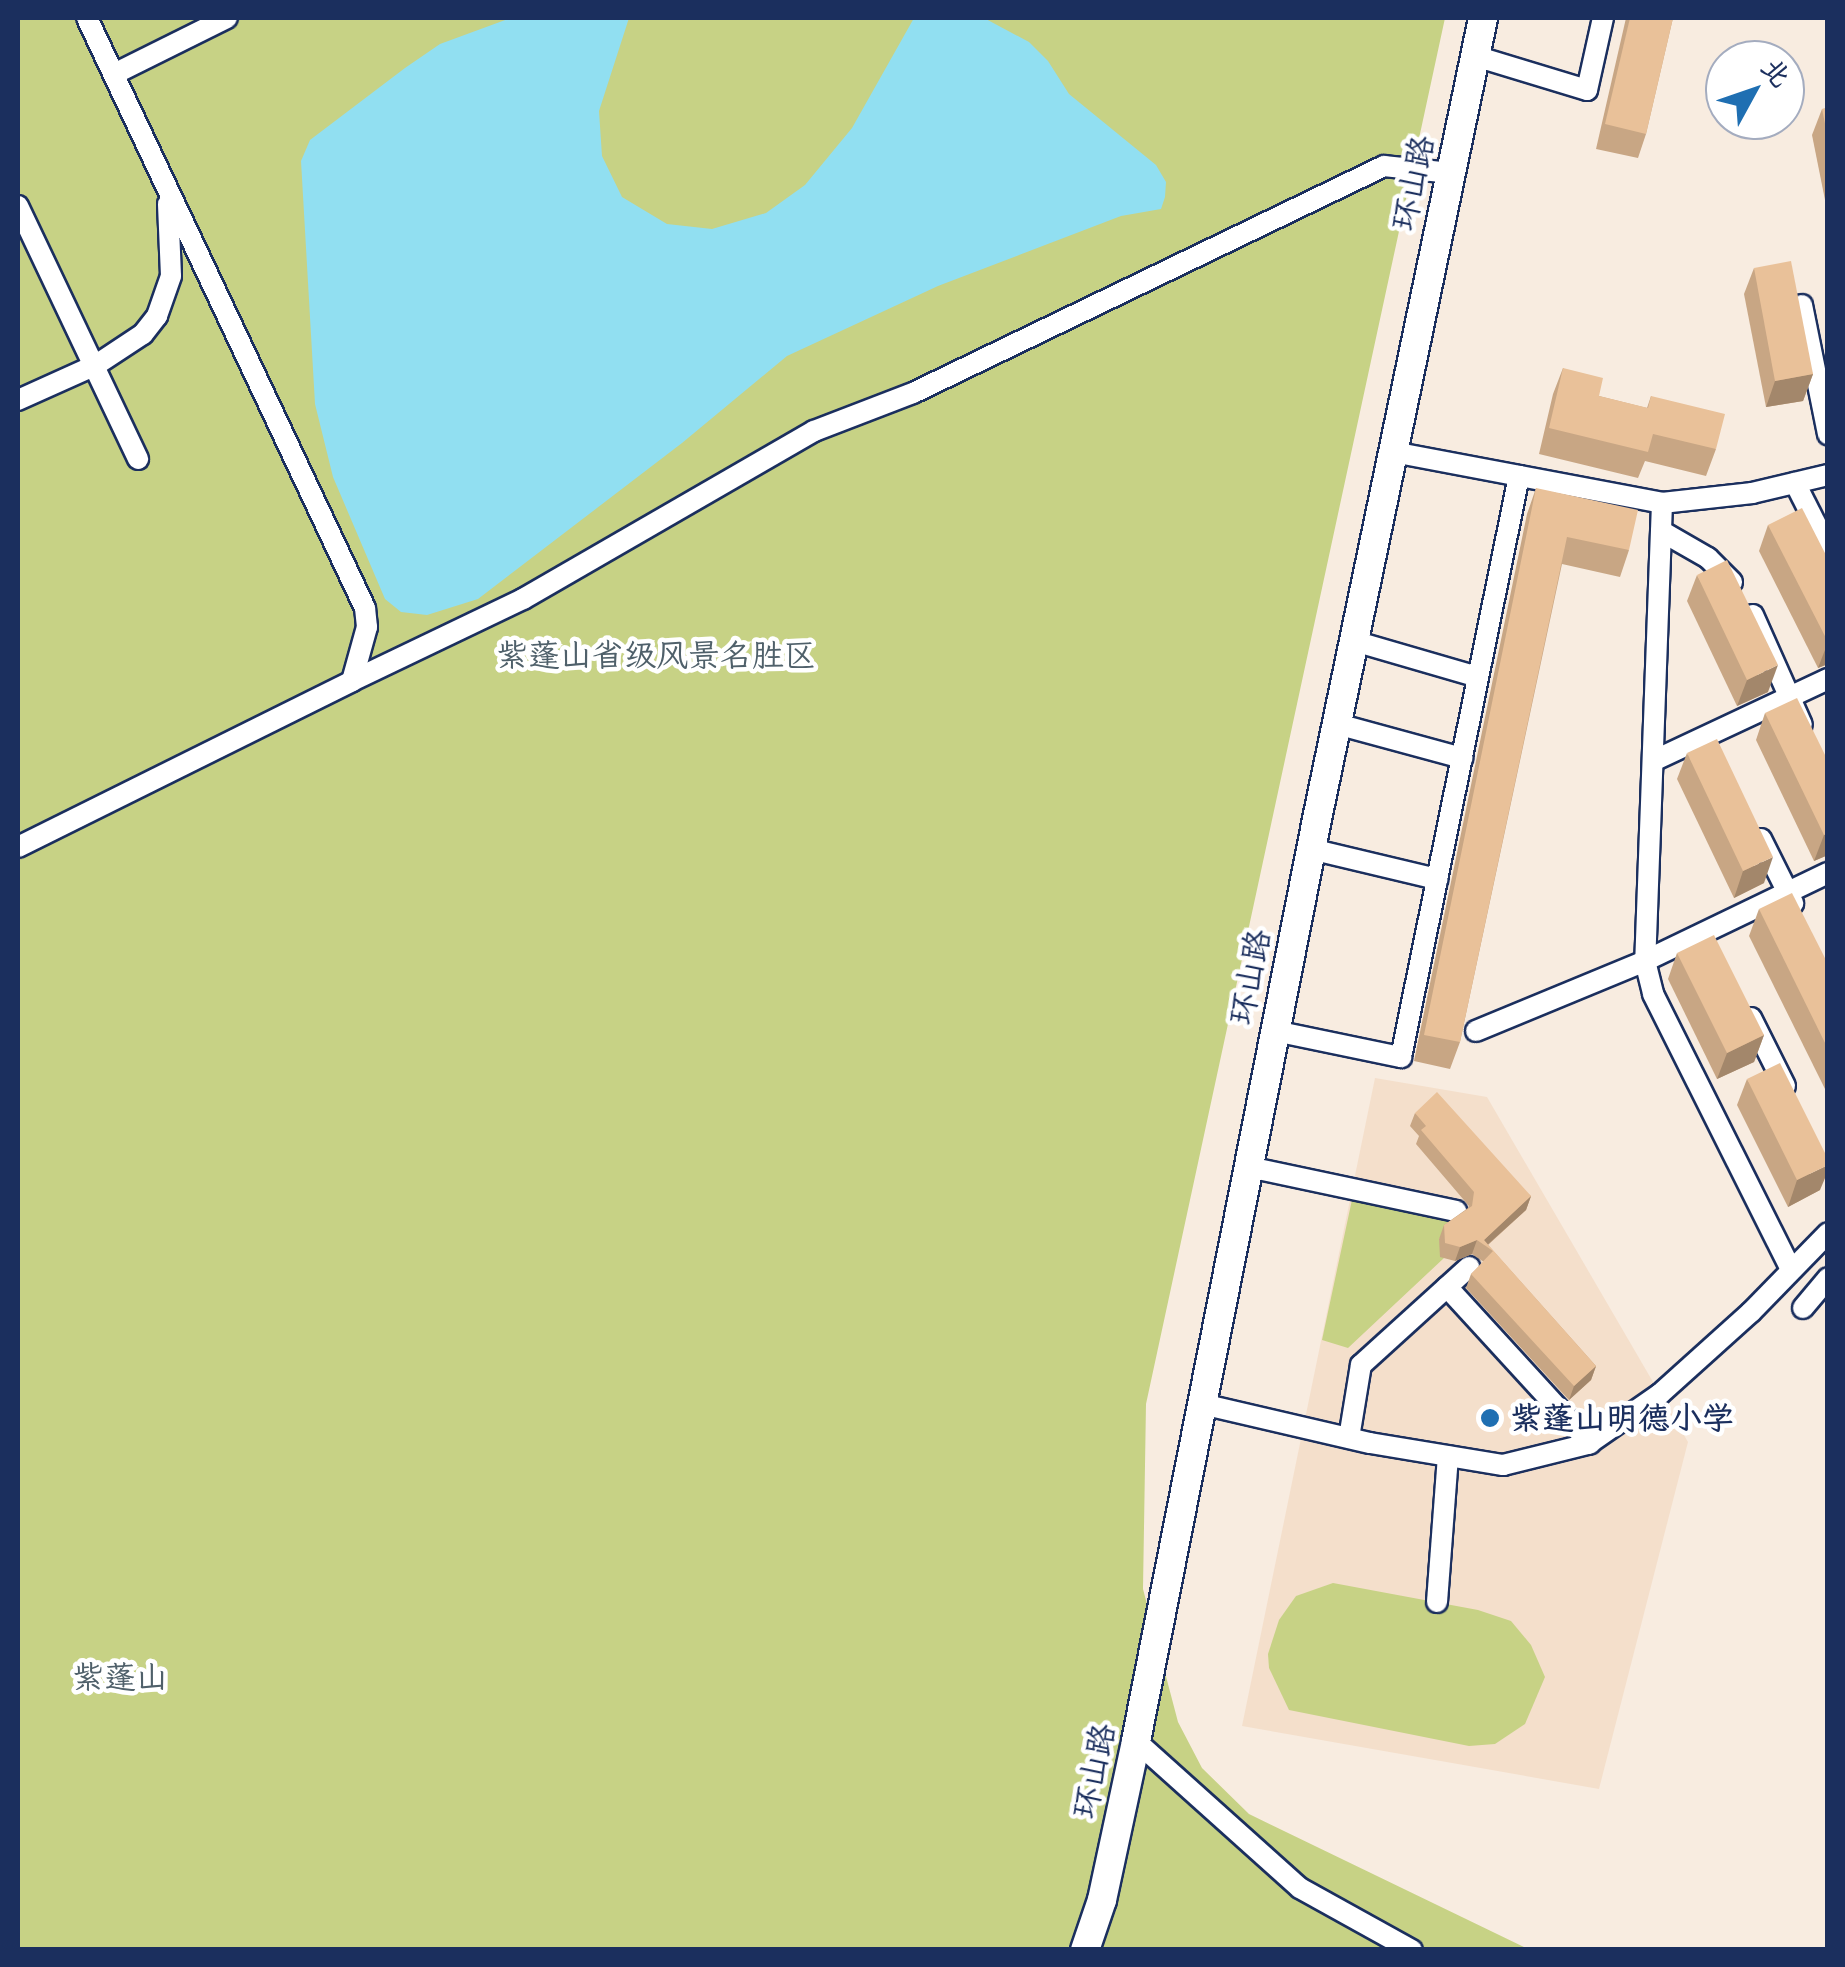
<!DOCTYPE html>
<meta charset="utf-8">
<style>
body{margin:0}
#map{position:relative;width:1845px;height:1967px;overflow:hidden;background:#f8ece0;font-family:Itim,"LXGW WenKai TC",sans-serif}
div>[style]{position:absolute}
.built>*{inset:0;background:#f4dfcb}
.green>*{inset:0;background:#c7d285}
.water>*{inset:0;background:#91dff1}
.roads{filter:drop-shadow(2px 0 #1b2f5e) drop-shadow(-2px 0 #1b2f5e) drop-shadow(0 2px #1b2f5e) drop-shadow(0 -2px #1b2f5e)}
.minor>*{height:20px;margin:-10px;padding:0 10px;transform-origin:10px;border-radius:10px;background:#fff}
.major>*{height:28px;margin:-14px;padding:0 14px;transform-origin:14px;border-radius:14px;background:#fff}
.wall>*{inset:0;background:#c8a684}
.shaded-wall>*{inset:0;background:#a3876b}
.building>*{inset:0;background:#e9c199}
.dots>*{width:28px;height:28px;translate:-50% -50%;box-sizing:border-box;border:5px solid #fff;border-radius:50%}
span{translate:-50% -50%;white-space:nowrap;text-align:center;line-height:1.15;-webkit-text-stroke:9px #fff;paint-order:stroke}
.street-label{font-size:32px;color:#1b2f5e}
.park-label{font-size:32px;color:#4f606a}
.poi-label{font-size:32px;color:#1b2f5e;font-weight:700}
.left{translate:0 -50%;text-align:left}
.frame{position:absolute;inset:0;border:20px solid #1b2f5e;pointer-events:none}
.north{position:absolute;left:1705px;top:40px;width:100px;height:100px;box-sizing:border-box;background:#fff;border:2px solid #a4acbf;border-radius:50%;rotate:50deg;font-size:28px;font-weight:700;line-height:40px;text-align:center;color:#1b2f5e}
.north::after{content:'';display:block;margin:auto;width:35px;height:45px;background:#1f6fb2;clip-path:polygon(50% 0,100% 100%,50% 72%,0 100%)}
</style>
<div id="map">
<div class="built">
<div style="clip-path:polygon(1375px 1078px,1487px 1097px,1688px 1442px,1599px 1789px,1242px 1726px)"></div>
</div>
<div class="green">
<div style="clip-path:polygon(18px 18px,1445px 18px,1146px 1404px,1143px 1589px,1178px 1722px,1202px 1768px,1249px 1814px,1528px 1949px,18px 1949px)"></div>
<div style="clip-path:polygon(1353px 1195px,1454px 1222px,1439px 1239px,1444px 1258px,1348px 1348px,1322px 1340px)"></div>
<div style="clip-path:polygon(1333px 1583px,1478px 1610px,1511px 1621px,1531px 1645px,1545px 1677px,1525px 1724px,1495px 1744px,1469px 1746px,1289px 1710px,1269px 1668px,1268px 1654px,1279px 1620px,1296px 1596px)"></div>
</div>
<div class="water">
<div style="clip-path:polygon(511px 18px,629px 18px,599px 111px,602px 156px,622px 197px,667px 224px,712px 229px,766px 213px,805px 185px,852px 128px,914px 18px,984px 18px,1029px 42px,1048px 61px,1069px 94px,1156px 165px,1166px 182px,1165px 197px,1161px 209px,1121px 216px,938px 286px,787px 356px,682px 443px,478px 599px,427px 615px,401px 612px,385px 599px,333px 477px,315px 404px,301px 161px,310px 140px,405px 68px,440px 44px)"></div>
</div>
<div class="roads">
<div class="minor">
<div style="left:1475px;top:56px;width:117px;rotate:16.9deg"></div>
<div style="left:1587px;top:90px;width:74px;rotate:-77.5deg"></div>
<div style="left:114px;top:74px;width:126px;rotate:-26.4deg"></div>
<div style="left:18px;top:206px;width:280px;rotate:64.6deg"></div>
<div style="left:1802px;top:305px;width:132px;rotate:78.6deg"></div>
<div style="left:18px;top:400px;width:85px;rotate:-24.2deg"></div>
<div style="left:96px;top:365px;width:56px;rotate:-33.4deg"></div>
<div style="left:143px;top:334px;width:23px;rotate:-52deg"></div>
<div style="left:157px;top:316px;width:42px;rotate:-70.7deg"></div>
<div style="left:171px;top:276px;width:72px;rotate:-92.4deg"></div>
<div style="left:1393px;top:452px;width:274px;rotate:10.7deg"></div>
<div style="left:1662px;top:503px;width:91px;rotate:-6.3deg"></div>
<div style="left:1752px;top:493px;width:78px;rotate:-13.3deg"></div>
<div style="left:1795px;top:483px;width:73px;rotate:63.1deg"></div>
<div style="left:1662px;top:503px;width:458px;rotate:92.1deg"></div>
<div style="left:1645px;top:961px;width:34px;rotate:76deg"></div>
<div style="left:1653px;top:994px;width:308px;rotate:63.4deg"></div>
<div style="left:1661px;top:531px;width:54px;rotate:29.9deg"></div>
<div style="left:1708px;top:558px;width:34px;rotate:45deg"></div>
<div style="left:1753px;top:615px;width:120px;rotate:66deg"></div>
<div style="left:1354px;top:641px;width:129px;rotate:16.2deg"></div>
<div style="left:352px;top:681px;width:190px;rotate:-25.6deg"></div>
<div style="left:523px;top:599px;width:336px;rotate:-30deg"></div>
<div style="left:814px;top:431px;width:106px;rotate:-21deg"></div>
<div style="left:913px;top:393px;width:523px;rotate:-25.73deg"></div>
<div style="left:1384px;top:166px;width:67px;rotate:6deg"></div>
<div style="left:1337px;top:724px;width:130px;rotate:15.2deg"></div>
<div style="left:1653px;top:761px;width:193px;rotate:-25.1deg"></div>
<div style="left:1761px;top:839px;width:72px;rotate:63.4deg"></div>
<div style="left:18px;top:847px;width:373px;rotate:-26.4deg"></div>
<div style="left:352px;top:681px;width:56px;rotate:-74.5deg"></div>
<div style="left:367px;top:627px;width:19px;rotate:-96deg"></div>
<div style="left:365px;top:608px;width:652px;rotate:-115.23deg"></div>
<div style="left:1311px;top:849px;width:130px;rotate:13.4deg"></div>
<div style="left:1751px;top:1018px;width:76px;rotate:63.4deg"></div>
<div style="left:1275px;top:1031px;width:129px;rotate:11.7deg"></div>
<div style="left:1401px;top:1057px;width:593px;rotate:-78.52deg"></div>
<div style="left:1476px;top:1031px;width:183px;rotate:-22.5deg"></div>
<div style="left:1645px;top:961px;width:203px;rotate:-25.7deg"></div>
<div style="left:1249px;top:1167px;width:212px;rotate:12deg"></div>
<div style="left:1447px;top:1287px;width:212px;rotate:47.5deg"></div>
<div style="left:1803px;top:1308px;width:39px;rotate:-50deg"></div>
<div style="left:1202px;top:1404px;width:172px;rotate:13.1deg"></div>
<div style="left:1370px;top:1443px;width:135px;rotate:9.4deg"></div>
<div style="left:1503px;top:1465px;width:88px;rotate:-13.9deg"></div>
<div style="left:1588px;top:1444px;width:88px;rotate:-34.8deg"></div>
<div style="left:1660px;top:1394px;width:122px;rotate:-42deg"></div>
<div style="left:1751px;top:1312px;width:110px;rotate:-45.7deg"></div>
<div style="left:1349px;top:1438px;width:74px;rotate:-80.7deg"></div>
<div style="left:1361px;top:1365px;width:146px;rotate:-42.2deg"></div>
<div style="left:1437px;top:1602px;width:146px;rotate:-85.7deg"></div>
<div style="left:1136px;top:1741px;width:220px;rotate:41.9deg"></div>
<div style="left:1300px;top:1888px;width:128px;rotate:29deg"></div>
</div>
<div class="major">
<div style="left:1085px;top:1950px;width:53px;rotate:-71.2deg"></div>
<div style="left:1102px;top:1900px;width:163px;rotate:-77.9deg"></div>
<div style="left:1136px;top:1741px;width:934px;rotate:-78.89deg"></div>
<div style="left:1316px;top:824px;width:823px;rotate:-78.29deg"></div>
</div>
</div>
<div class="wall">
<div style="clip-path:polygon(1626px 18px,1673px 18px,1646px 134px,1638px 158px,1596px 149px)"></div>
<div style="clip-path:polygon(1828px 108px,1828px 215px,1812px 135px,1822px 109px)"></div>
<div style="clip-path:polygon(1754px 268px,1813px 374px,1803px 401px,1766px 407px,1744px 294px)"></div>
<div style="clip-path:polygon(1563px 368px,1599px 396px,1647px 408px,1651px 396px,1716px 449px,1706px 476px,1645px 461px,1638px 478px,1539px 454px,1553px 394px)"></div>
<div style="clip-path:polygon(1536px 488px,1629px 550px,1620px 577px,1562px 564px,1460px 1042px,1450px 1069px,1414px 1061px,1527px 514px)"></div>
<div style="clip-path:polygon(1768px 525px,1828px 559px,1828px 664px,1818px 668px,1759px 551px)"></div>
<div style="clip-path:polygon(1697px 575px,1768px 692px,1737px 706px,1687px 601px)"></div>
<div style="clip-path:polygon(1765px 713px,1828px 761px,1828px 855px,1814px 861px,1756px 740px)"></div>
<div style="clip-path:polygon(1687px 753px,1764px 883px,1734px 898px,1677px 779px)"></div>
<div style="clip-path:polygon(1759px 909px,1828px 964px,1828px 1095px,1749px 936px)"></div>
<div style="clip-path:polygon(1677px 953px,1764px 1035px,1754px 1062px,1717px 1079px,1668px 979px)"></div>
<div style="clip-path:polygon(1747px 1079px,1820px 1190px,1788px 1207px,1737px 1105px)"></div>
<div style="clip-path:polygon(1415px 1113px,1531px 1196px,1526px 1210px,1488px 1245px,1596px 1366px,1591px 1380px,1569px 1400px,1466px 1288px,1471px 1274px,1484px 1262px,1472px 1254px,1455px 1261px,1440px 1257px,1439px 1239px,1444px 1225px,1468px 1208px,1469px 1206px,1416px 1144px,1419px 1136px,1410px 1126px)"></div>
</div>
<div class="shaded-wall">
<div style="clip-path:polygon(1813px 374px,1803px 401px,1766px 407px,1775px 381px)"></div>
<div style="clip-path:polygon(1828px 642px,1828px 664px,1818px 668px)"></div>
<div style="clip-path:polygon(1778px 665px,1768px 692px,1737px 706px,1747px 680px)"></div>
<div style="clip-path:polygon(1828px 833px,1828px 855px,1814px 861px,1824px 835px)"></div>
<div style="clip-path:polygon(1773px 857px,1764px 883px,1734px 898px,1743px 871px)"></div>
<div style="clip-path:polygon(1764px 1035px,1754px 1062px,1717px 1079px,1727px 1053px)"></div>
<div style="clip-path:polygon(1828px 1165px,1828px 1171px,1820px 1190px,1788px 1207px,1797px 1180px)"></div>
<div style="clip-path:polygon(1531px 1196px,1526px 1210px,1486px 1246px,1484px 1240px)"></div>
<div style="clip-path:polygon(1477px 1240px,1472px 1254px,1455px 1261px,1460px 1247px)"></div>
<div style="clip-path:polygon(1596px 1366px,1591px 1380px,1569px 1400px,1574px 1386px)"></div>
</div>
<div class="building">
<div style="clip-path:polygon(1630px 18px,1673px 18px,1646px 134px,1605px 124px)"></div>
<div style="clip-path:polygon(1828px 108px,1828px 138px,1822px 109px)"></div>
<div style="clip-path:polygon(1791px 261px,1813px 374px,1775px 381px,1754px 268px)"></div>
<div style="clip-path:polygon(1563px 368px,1603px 378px,1599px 396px,1648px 408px,1651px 396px,1725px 414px,1716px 449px,1653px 434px,1648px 452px,1549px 428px)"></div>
<div style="clip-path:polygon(1536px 488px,1638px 510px,1629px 550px,1567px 537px,1460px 1042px,1424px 1035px)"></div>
<div style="clip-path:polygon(1802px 508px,1828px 559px,1828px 642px,1768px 525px)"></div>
<div style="clip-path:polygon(1727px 560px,1778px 665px,1747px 680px,1697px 575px)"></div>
<div style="clip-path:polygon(1797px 698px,1828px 761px,1828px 833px,1824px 835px,1765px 713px)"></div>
<div style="clip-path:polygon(1717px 739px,1773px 857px,1743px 871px,1687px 753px)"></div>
<div style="clip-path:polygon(1792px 893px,1828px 964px,1828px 1049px,1759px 909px)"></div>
<div style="clip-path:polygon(1714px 935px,1764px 1035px,1727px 1053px,1677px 953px)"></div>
<div style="clip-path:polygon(1780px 1063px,1828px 1159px,1828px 1165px,1797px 1180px,1747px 1079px)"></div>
<div style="clip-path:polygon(1437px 1092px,1531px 1196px,1484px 1240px,1596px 1366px,1574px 1386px,1471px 1274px,1493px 1251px,1477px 1240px,1460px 1247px,1445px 1243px,1444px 1225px,1472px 1206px,1474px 1192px,1421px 1130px,1426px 1126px,1415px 1113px)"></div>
</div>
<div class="dots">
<div style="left:1490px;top:1418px;background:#1f6fb2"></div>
</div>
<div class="street-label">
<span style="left:1413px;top:183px;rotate:-78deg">环山路</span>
<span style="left:1250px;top:977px;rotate:-79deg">环山路</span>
<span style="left:1094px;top:1771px;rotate:-78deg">环山路</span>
</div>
<div class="park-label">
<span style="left:656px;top:655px">紫蓬山省级风景名胜区</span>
<span style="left:120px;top:1677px">紫蓬山</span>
</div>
<div class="poi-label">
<span class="left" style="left:1510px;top:1418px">紫蓬山明德小学</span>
</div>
<div class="frame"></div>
<div class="north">北</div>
</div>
